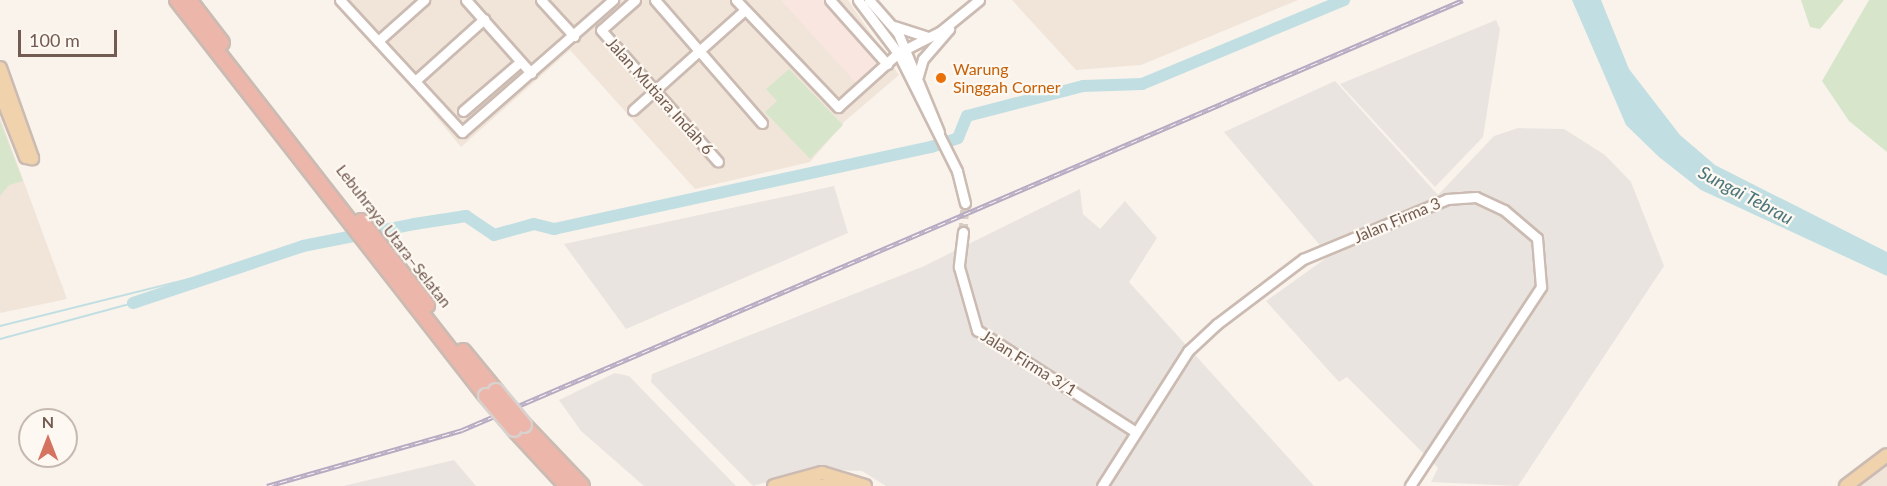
<!DOCTYPE html>
<meta charset="utf-8">
<style>
body{margin:0}
#map{position:relative;width:1887px;height:486px;overflow:hidden;background:#faf3eb;font-family:Lato,sans-serif}
div>[style]{position:absolute}
.residential>*{inset:0;background:#f1e5da}
.commercial>*{inset:0;background:#f9e6e0}
.industrial>*{inset:0;background:#eae4e0}
.green>*{inset:0;background:#d7e6cb}
.water>*{inset:0;background:#c1dfe2}
.stream>*{height:2px;margin:-1px;padding:0 1px;transform-origin:1px;border-radius:1px;background:#c1dfe2}
.river>*{height:12px;margin:-6px;padding:0 6px;transform-origin:6px;border-radius:6px;background:#c1dfe2}
.minor-tunnel>*{height:9px;margin-top:-4.5px;transform-origin:0;background:repeating-linear-gradient(90deg,#d8cdc4 0 9px,transparent 0 13.5px)}
.roads{filter:drop-shadow(2px 0 #cbbbb2) drop-shadow(-2px 0 #cbbbb2) drop-shadow(0 2px #cbbbb2) drop-shadow(0 -2px #cbbbb2)}
.minor>*{height:9px;margin:-4.5px;padding:0 4.5px;transform-origin:4.5px;border-radius:4.5px;background:#fff}
.major>*{height:12px;margin:-6px;padding:0 6px;transform-origin:6px;border-radius:6px;background:#f0d3ac}
.highway>*{height:14px;margin:-7px;padding:0 7px;transform-origin:7px;border-radius:7px;background:#ecb7aa}
.rail>*{height:4.5px;margin-top:-2.25px;transform-origin:0;background:repeating-linear-gradient(90deg,#fdf8f1 0 7px,#b6aac3 0 14px);box-sizing:border-box;border-block:2px solid #b6aac3}
.bridges{filter:drop-shadow(2px 0 #d8d1ce) drop-shadow(-2px 0 #d8d1ce) drop-shadow(0 2px #d8d1ce) drop-shadow(0 -2px #d8d1ce)}
.highway-bridge>*{height:14px;margin:-7px;padding:0 7px;transform-origin:7px;border-radius:7px;background:#ecb7aa}
.dots>*{width:16px;height:16px;translate:-50% -50%;box-sizing:border-box;border:3px solid #fdf8f1;border-radius:50%}
span{translate:-50% -50%;white-space:nowrap;text-align:center;line-height:1.15;-webkit-text-stroke:4.5px #fdf8f1;paint-order:stroke}
.food-label{font-size:16px;color:#c56008}
.left{translate:0 -50%;text-align:left}
.street-label{font-size:16px;color:#725b51}
.water-label{font-size:18px;color:#4a767b;font-style:italic}
.north{position:absolute;left:18px;top:408px;width:60px;height:60px;box-sizing:border-box;background:#fdf8f1;border:2px solid #c5b9b1;border-radius:50%;rotate:0deg;font-size:16px;font-weight:700;line-height:24px;text-align:center;color:#725b51}
.north::after{content:'';display:block;margin:auto;width:21px;height:27px;background:#d47360;clip-path:polygon(50% 0,100% 100%,50% 72%,0 100%)}
.scale{position:absolute;left:18px;top:30px;width:99px;height:27px;box-sizing:border-box;border:3px solid #725b51;border-top:0;padding-left:8px;font-size:18px;line-height:21px;white-space:nowrap;color:#725b51;-webkit-text-stroke:4px #fdf8f1;paint-order:stroke}
</style>
<div id="map">
<div class="residential">
<div style="clip-path:polygon(340px 0,848px 0,899px 75px,845px 121px,810px 162px,695px 189px,570px 50px,461px 147px)"></div>
<div style="clip-path:polygon(1012px 0,1298px 0,1141px 65px,1076px 70px)"></div>
<div style="clip-path:polygon(0 117px,67px 299px,0 313px)"></div>
<div style="clip-path:polygon(1887px 463px,1887px 486px,1855px 486px)"></div>
</div>
<div class="commercial">
<div style="clip-path:polygon(781px 0,833px 0,887px 60px,860px 87px)"></div>
</div>
<div class="industrial">
<div style="clip-path:polygon(1496px 20px,1500px 29px,1483px 137px,1435px 187px,1340px 84px)"></div>
<div style="clip-path:polygon(1335px 81px,1438px 195px,1494px 136px,1518px 128px,1564px 129px,1605px 155px,1631px 182px,1664px 266px,1518px 486px,1431px 482px,1438px 468px,1347px 377px,1339px 382px,1266px 301px,1329px 256px,1224px 132px)"></div>
<div style="clip-path:polygon(834px 186px,848px 233px,626px 329px,564px 244px)"></div>
<div style="clip-path:polygon(1080px 189px,1083px 214px,1100px 229px,1125px 201px,1157px 238px,1129px 282px,1314px 486px,886px 486px,862px 471px,812px 469px,753px 486px,651px 382px,652px 374px,922px 267px)"></div>
<div style="clip-path:polygon(615px 373px,629px 376px,736px 486px,644px 486px,581px 431px,559px 400px)"></div>
<div style="clip-path:polygon(454px 460px,476px 486px,343px 486px)"></div>
</div>
<div class="green">
<div style="clip-path:polygon(1801px 0,1844px 0,1820px 29px,1810px 27px)"></div>
<div style="clip-path:polygon(1869px 0,1887px 0,1887px 152px,1849px 121px,1822px 81px)"></div>
<div style="clip-path:polygon(789px 69px,843px 125px,810px 159px,765px 112px,777px 101px,766px 89px)"></div>
<div style="clip-path:polygon(0 121px,23px 181px,9px 185px,0 196px)"></div>
</div>
<div class="water">
<div style="clip-path:polygon(1572px 0,1601px 0,1629px 69px,1680px 135px,1715px 165px,1887px 252px,1887px 276px,1701px 190px,1659px 157px,1626px 125px)"></div>
</div>
<div class="stream">
<div style="left:0;top:326px;width:269px;rotate:-14deg"></div>
<div style="left:0;top:339px;width:138px;rotate:-15.1deg"></div>
</div>
<div class="river">
<div style="left:133px;top:303px;width:179px;rotate:-18.5deg"></div>
<div style="left:303px;top:246px;width:113px;rotate:-11.2deg"></div>
<div style="left:414px;top:224px;width:53px;rotate:-8.7deg"></div>
<div style="left:466px;top:216px;width:34px;rotate:34deg"></div>
<div style="left:494px;top:235px;width:41px;rotate:-15.4deg"></div>
<div style="left:534px;top:224px;width:21px;rotate:14deg"></div>
<div style="left:554px;top:229px;width:386px;rotate:-12.3deg"></div>
<div style="left:931px;top:147px;width:28px;rotate:-18deg"></div>
<div style="left:958px;top:138px;width:24px;rotate:-68deg"></div>
<div style="left:967px;top:116px;width:120px;rotate:-14.5deg"></div>
<div style="left:1083px;top:86px;width:59px;rotate:-1.9deg"></div>
<div style="left:1142px;top:84px;width:219px;rotate:-22.6deg"></div>
</div>
<div class="minor-tunnel">
<div style="left:963px;top:232px;width:29px;rotate:-86deg"></div>
</div>
<div class="roads">
<div class="minor">
<div style="left:340px;top:0;width:180px;rotate:47.3deg"></div>
<div style="left:462px;top:132px;width:201px;rotate:-41.2deg"></div>
<div style="left:466px;top:0;width:98px;rotate:48.3deg"></div>
<div style="left:541px;top:0;width:49px;rotate:47.5deg"></div>
<div style="left:635px;top:0;width:45px;rotate:138.6deg"></div>
<div style="left:601px;top:30px;width:176px;rotate:48.4deg"></div>
<div style="left:655px;top:0;width:163px;rotate:49deg"></div>
<div style="left:736px;top:0;width:148px;rotate:46.4deg"></div>
<div style="left:838px;top:107px;width:81px;rotate:-42deg"></div>
<div style="left:898px;top:53px;width:48px;rotate:-27.1deg"></div>
<div style="left:941px;top:31px;width:49px;rotate:-39.2deg"></div>
<div style="left:830px;top:0;width:86px;rotate:48.3deg"></div>
<div style="left:858px;top:0;width:66px;rotate:53deg"></div>
<div style="left:898px;top:53px;width:132px;rotate:63.4deg"></div>
<div style="left:957px;top:171px;width:33px;rotate:76deg"></div>
<div style="left:869px;top:0;width:44px;rotate:48.7deg"></div>
<div style="left:898px;top:33px;width:107px;rotate:67.5deg"></div>
<div style="left:894px;top:26px;width:36px;rotate:18deg"></div>
<div style="left:378px;top:41px;width:62px;rotate:-41.7deg"></div>
<div style="left:918px;top:76px;width:18px;rotate:-74deg"></div>
<div style="left:923px;top:59px;width:40px;rotate:-49deg"></div>
<div style="left:415px;top:81px;width:93px;rotate:-41.9deg"></div>
<div style="left:633px;top:110px;width:150px;rotate:-41.8deg"></div>
<div style="left:463px;top:111px;width:75px;rotate:-40.7deg"></div>
<div style="left:963px;top:232px;width:35px;rotate:97deg"></div>
<div style="left:959px;top:267px;width:66px;rotate:74.1deg"></div>
<div style="left:977px;top:330px;width:189px;rotate:32.7deg"></div>
<div style="left:1102px;top:486px;width:160px;rotate:-57.5deg"></div>
<div style="left:1188px;top:351px;width:40px;rotate:-43deg"></div>
<div style="left:1217px;top:324px;width:108px;rotate:-37.1deg"></div>
<div style="left:1303px;top:259px;width:156px;rotate:-22.6deg"></div>
<div style="left:1447px;top:199px;width:29px;rotate:-4deg"></div>
<div style="left:1476px;top:197px;width:31px;rotate:25deg"></div>
<div style="left:1504px;top:210px;width:43px;rotate:40.3deg"></div>
<div style="left:1537px;top:238px;width:49px;rotate:85.3deg"></div>
<div style="left:1541px;top:287px;width:238px;rotate:123.4deg"></div>
</div>
<div class="major">
<div style="left:0;top:68px;width:96px;rotate:70.4deg"></div>
<div style="left:32px;top:158px;width:6px;rotate:-171deg"></div>
<div style="left:26px;top:157px;width:70px;rotate:-111.8deg"></div>
<div style="left:774px;top:486px;width:50px;rotate:-15.2deg"></div>
<div style="left:822px;top:473px;width:45px;rotate:16.8deg"></div>
<div style="left:799px;top:486px;width:39px"></div>
<div style="left:1846px;top:486px;width:51px;rotate:-37.1deg"></div>
</div>
<div class="highway">
<div style="left:177px;top:0;width:502px;rotate:52.03deg"></div>
<div style="left:189px;top:0;width:54px;rotate:52.5deg"></div>
<div style="left:361px;top:221px;width:107px;rotate:51.8deg"></div>
<div style="left:463px;top:351px;width:52px;rotate:50.5deg"></div>
<div style="left:524px;top:425px;width:84px;rotate:46.4deg"></div>
<div style="left:514px;top:429px;width:78px;rotate:47.1deg"></div>
</div>
</div>
<div class="rail">
<div style="left:267px;top:486px;width:203px;rotate:-16deg"></div>
<div style="left:462px;top:430px;width:1089px;rotate:-23.25deg"></div>
</div>
<div class="bridges">
<div class="highway-bridge">
<div style="left:496px;top:391px;width:44px;rotate:50.5deg"></div>
<div style="left:486px;top:396px;width:43px;rotate:49.7deg"></div>
</div>
</div>
<div class="dots">
<div style="left:941px;top:78px;background:#e8710a"></div>
</div>
<div class="food-label">
<span class="left" style="left:953px;top:78px">Warung<br>Singgah Corner</span>
</div>
<div class="street-label">
<span style="left:660px;top:96px;rotate:48deg">Jalan Mutiara Indah 6</span>
<span style="left:1397px;top:220px;rotate:-23deg">Jalan Firma 3</span>
<span style="left:394px;top:236px;rotate:52deg">Lebuhraya Utara–Selatan</span>
<span style="left:1029px;top:363px;rotate:32deg">Jalan Firma 3/1</span>
</div>
<div class="water-label">
<span style="left:1746px;top:195px;rotate:28deg">Sungai Tebrau</span>
</div>
<div class="north">N</div>
<div class="scale">100 m</div>
</div>
